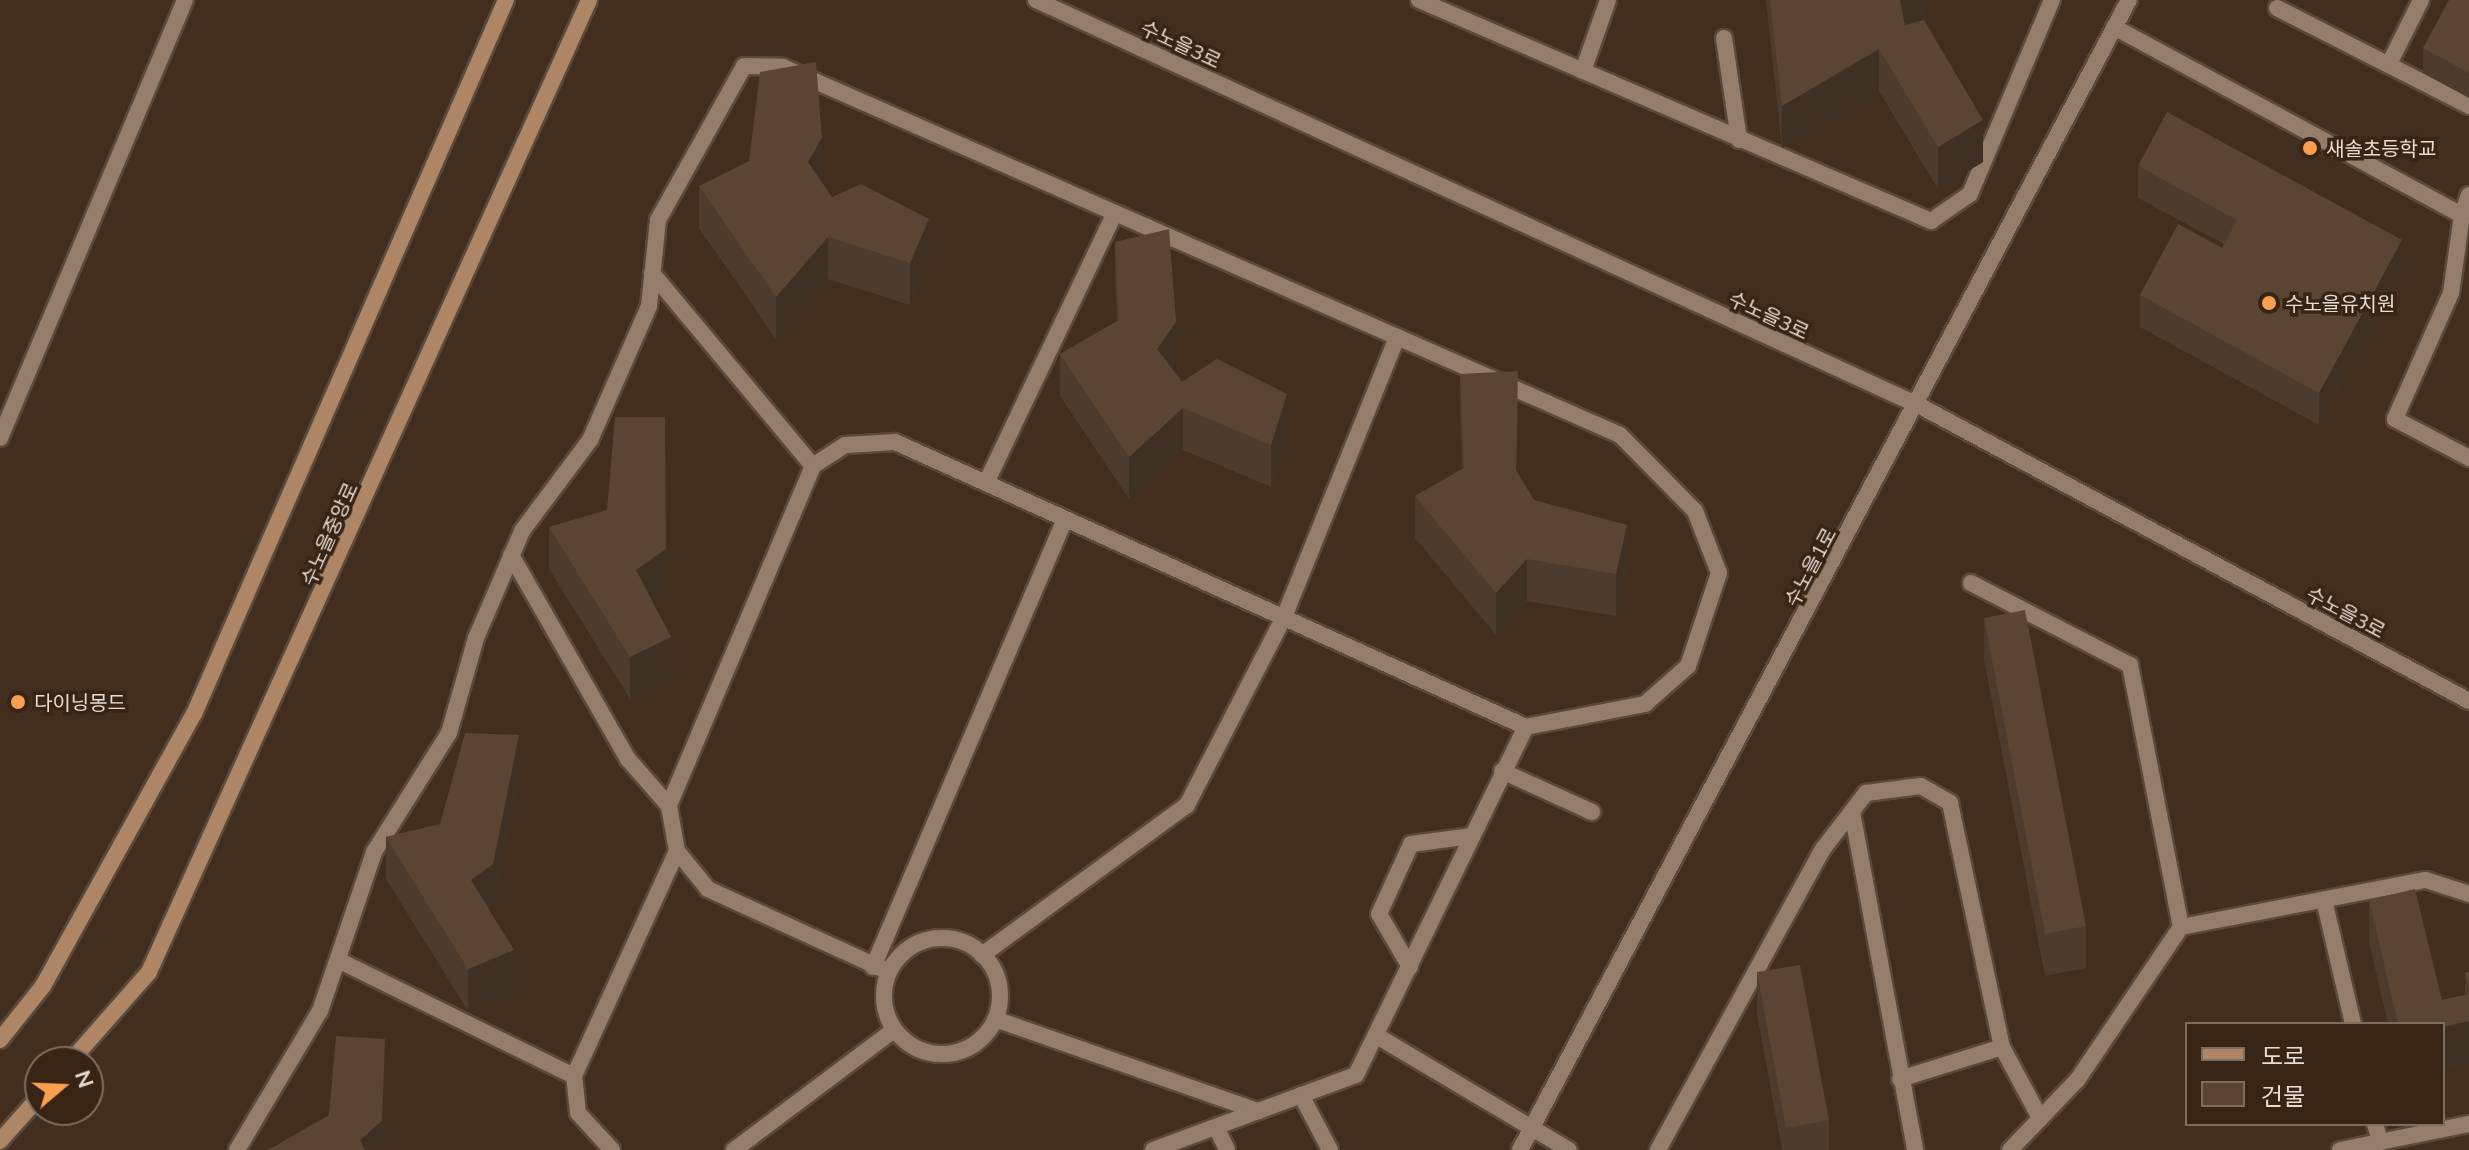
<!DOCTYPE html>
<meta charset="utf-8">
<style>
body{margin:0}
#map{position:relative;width:2469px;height:1150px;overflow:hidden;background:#422e1e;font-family:Mulish,"Noto Sans KR",sans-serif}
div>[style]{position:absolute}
.roads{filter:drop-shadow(2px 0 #5a493b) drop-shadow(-2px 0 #5a493b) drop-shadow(0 2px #5a493b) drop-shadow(0 -2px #5a493b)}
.service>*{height:16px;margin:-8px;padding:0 8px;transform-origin:8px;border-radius:8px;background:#947d6b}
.service>.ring{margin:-8px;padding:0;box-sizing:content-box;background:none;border:16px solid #947d6b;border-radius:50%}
.minor>*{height:16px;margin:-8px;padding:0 8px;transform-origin:8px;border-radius:8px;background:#947d6b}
.tertiary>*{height:16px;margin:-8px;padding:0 8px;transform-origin:8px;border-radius:8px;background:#947d6b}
.secondary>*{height:16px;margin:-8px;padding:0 8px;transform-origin:8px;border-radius:8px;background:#ae8666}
.wall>*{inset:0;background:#4d3b2d}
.shaded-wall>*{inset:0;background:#3f3024}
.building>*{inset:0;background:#5a4534}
.dots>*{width:22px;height:22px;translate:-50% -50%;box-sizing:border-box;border:4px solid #372415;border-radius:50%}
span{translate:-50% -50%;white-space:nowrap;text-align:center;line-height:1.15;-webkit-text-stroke:7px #372415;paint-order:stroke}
.street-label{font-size:20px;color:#e7dad0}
.poi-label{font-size:20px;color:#e7dad0}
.left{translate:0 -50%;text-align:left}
.legend{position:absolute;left:2185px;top:1022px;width:260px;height:104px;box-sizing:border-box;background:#372415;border:2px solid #7d6d60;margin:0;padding:10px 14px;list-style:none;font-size:24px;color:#e7dad0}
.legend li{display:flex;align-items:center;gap:16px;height:40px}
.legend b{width:40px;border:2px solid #7d6d60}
.north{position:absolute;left:24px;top:1046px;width:80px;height:80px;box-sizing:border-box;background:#372415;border:2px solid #7d6d60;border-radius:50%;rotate:71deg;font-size:22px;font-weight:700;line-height:32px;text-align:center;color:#e7dad0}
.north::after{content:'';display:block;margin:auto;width:28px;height:36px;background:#fa9f4f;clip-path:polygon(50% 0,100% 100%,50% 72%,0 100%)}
</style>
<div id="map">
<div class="roads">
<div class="service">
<div style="left:1419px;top:0;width:558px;rotate:23.35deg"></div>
<div style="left:1931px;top:221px;width:47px;rotate:-34.7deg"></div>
<div style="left:1970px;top:194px;width:211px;rotate:-67.1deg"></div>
<div style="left:2277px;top:8px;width:216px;rotate:27deg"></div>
<div style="left:2114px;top:27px;width:396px;rotate:28.4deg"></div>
<div style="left:2462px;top:215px;width:79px;rotate:98deg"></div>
<div style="left:2451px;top:293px;width:138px;rotate:114deg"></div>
<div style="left:2395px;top:419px;width:84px;rotate:27.8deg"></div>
<div style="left:1724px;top:38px;width:103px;rotate:81.6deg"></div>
<div style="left:2389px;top:64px;width:72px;rotate:-63.4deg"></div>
<div style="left:1583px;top:71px;width:75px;rotate:-70.6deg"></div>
<div style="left:2462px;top:215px;width:21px;rotate:-71deg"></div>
<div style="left:652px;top:273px;width:251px;rotate:50.2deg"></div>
<div style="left:986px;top:483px;width:299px;rotate:-64.5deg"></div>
<div style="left:511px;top:555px;width:235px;rotate:60.2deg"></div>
<div style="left:628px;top:759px;width:62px;rotate:48.9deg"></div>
<div style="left:1971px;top:583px;width:179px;rotate:27.3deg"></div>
<div style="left:2130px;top:665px;width:267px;rotate:79deg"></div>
<div style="left:1502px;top:771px;width:99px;rotate:24.5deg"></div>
<div style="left:1852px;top:812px;width:344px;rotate:79.4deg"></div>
<div style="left:2324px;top:900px;width:127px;rotate:76.8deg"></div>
<div class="ring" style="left:884px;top:938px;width:100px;height:100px"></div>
<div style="left:982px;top:955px;width:254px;rotate:-36.2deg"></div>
<div style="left:1187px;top:805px;width:212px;rotate:-62.7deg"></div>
<div style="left:1284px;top:617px;width:302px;rotate:-68deg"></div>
<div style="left:338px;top:960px;width:263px;rotate:26.2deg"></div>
<div style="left:873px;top:967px;width:487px;rotate:-66.8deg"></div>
<div style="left:1410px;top:967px;width:61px;rotate:-120.3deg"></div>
<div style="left:1379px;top:914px;width:77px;rotate:-65.4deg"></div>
<div style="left:1411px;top:844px;width:62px;rotate:-7.5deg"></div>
<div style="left:995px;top:1019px;width:279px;rotate:19.3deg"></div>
<div style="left:1377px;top:1036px;width:223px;rotate:30.7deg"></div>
<div style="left:1900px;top:1079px;width:107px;rotate:-17.4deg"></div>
<div style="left:1301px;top:1095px;width:62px;rotate:62.2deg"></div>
<div style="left:2375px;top:1124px;width:19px;rotate:74deg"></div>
<div style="left:1216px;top:1127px;width:25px;rotate:64deg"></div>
<div style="left:237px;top:1150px;width:162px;rotate:-59.2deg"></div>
<div style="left:320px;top:1011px;width:168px;rotate:-71.2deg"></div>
<div style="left:374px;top:852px;width:141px;rotate:-57.8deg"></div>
<div style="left:449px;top:733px;width:99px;rotate:-74.1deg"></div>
<div style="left:476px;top:638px;width:116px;rotate:-66.7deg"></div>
<div style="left:522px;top:531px;width:114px;rotate:-53.2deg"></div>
<div style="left:590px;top:440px;width:146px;rotate:-66.2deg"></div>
<div style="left:649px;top:306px;width:86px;rotate:-84deg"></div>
<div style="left:658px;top:220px;width:176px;rotate:-60.8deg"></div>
<div style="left:744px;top:66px;width:39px;rotate:1deg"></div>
<div style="left:783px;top:67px;width:914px;rotate:23.73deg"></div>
<div style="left:1620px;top:435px;width:107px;rotate:45.4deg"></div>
<div style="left:1695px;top:511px;width:66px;rotate:68.8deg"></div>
<div style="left:1719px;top:573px;width:98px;rotate:108.4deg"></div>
<div style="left:1688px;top:666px;width:57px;rotate:138.5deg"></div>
<div style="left:1645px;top:704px;width:121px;rotate:169.1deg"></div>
<div style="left:1526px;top:727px;width:692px;rotate:-155.69deg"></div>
<div style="left:895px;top:442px;width:50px;rotate:176.6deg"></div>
<div style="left:845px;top:445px;width:38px;rotate:147deg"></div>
<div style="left:813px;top:466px;width:369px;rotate:113deg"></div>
<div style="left:669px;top:806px;width:46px;rotate:79.9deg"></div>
<div style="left:677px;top:851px;width:49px;rotate:50.8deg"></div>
<div style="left:708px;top:889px;width:199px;rotate:24.6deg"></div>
<div style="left:612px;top:1150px;width:50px;rotate:-132.6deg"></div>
<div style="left:578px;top:1113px;width:37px;rotate:-96deg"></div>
<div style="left:574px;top:1076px;width:247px;rotate:-65.4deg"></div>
<div style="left:734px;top:1150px;width:200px;rotate:-36.9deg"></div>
<div style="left:1153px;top:1150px;width:216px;rotate:-20.3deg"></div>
<div style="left:1356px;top:1075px;width:387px;rotate:-64deg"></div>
<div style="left:1658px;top:1150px;width:343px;rotate:-61.3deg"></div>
<div style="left:1823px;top:849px;width:71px;rotate:-52.5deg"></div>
<div style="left:1866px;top:793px;width:55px;rotate:-7.3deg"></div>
<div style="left:1921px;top:786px;width:34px;rotate:30deg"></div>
<div style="left:1950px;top:803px;width:249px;rotate:78deg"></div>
<div style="left:2002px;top:1047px;width:81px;rotate:61.8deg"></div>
<div style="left:2010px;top:1150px;width:98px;rotate:-46.2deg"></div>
<div style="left:2078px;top:1079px;width:184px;rotate:-55.9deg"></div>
<div style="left:2181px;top:927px;width:249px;rotate:-10.9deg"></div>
<div style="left:2426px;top:880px;width:45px;rotate:18deg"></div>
<div style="left:2340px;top:1150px;width:132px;rotate:-11.4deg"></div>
</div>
<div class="minor">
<div style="left:0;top:438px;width:475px;rotate:-67.1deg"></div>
</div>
<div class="tertiary">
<div style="left:1036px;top:0;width:973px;rotate:24.67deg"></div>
<div style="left:1920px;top:406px;width:623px;rotate:28.25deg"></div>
<div style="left:1520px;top:1150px;width:1301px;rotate:-62.1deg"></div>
</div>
<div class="secondary">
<div style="left:0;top:1040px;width:69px;rotate:-51.5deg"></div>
<div style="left:43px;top:986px;width:311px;rotate:-61deg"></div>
<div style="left:194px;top:714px;width:779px;rotate:-66.4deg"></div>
<div style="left:70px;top:1062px;width:120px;rotate:-48.7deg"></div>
<div style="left:149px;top:972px;width:1067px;rotate:-65.64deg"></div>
<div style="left:0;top:1141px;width:60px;rotate:-48.4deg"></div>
</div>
</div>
<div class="wall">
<div style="clip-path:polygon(1766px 0,1927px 0,1922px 21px,1983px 162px,1938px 189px,1879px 91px,1782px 148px)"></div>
<div style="clip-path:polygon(2469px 0,2469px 98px,2423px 73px,2423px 48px)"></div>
<div style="clip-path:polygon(2138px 166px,2402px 272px,2319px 425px,2140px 327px,2140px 295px,2222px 248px,2224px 244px,2138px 198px)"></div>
<div style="clip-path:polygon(822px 180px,821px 182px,832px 197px,929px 261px,910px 305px,828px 279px,776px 339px,699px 228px,699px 186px)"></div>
<div style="clip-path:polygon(1115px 242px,1176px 364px,1172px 369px,1182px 382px,1287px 436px,1271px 487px,1183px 450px,1129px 499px,1060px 396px,1060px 354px,1117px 321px,1115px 284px)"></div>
<div style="clip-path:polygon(1460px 374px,1518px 413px,1516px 472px,1534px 500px,1627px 567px,1616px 616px,1527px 601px,1496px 635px,1415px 538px,1415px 496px,1462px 469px,1460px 416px)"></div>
<div style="clip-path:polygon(549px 527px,666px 591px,652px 601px,671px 679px,630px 699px,549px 569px)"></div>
<div style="clip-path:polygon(1984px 618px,2086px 926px,2086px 968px,2045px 976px,1984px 660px)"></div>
<div style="clip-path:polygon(519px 777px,493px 906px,489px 909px,514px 992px,468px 1011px,386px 879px,386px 837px,440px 824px)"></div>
<div style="clip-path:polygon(2369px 900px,2442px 1000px,2465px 995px,2465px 973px,2469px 972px,2469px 1063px,2443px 1069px,2443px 1024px,2388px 1024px,2369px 942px)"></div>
<div style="clip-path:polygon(1757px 972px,1829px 1120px,1829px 1150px,1782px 1150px,1757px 1014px)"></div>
</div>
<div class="shaded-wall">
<div style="clip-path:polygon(1899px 0,1927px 0,1919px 34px,1899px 38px)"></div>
<div style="clip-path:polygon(1879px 49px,1879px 91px,1782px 148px,1782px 106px)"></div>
<div style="clip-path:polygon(1983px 120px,1983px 162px,1938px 189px,1938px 147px)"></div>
<div style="clip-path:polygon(822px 138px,822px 180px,808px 204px,808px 162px)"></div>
<div style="clip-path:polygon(929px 219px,929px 261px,910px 305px,910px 263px)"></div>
<div style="clip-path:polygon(828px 237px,828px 279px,776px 339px,776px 297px)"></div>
<div style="clip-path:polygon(2402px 240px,2402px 272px,2319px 425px,2319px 393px)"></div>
<div style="clip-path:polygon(1176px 322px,1176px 364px,1157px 391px,1157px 349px)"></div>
<div style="clip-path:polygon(1287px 394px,1287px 436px,1271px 487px,1271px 445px)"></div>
<div style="clip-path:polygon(1183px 408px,1183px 450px,1129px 499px,1129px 457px)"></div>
<div style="clip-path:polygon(1627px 525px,1627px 567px,1616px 616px,1616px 574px)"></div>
<div style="clip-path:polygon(666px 549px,666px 591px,636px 612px,636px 570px)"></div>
<div style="clip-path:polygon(1527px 559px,1527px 601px,1496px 635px,1496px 593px)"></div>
<div style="clip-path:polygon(671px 637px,671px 679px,630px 699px,630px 657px)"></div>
<div style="clip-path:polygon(519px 735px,519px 777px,493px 906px,471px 922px,471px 880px)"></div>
<div style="clip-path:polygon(514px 950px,514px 992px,468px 1011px,468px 969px)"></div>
<div style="clip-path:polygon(2469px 1021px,2469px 1063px,2443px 1069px,2443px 1027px)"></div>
<div style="clip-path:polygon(385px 1039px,383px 1150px,360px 1150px,360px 1140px)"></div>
</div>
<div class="building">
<div style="clip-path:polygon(1770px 0,1900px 0,1905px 25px,1924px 20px,1983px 120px,1938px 147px,1879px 49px,1782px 106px)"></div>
<div style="clip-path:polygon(2449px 0,2469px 0,2469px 73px,2423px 48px)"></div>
<div style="clip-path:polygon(816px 62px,822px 138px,808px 162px,832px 197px,861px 184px,929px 219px,910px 263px,828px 237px,776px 297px,699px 186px,749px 161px,760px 72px)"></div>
<div style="clip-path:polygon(2167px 112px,2402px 240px,2319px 393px,2140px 295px,2178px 224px,2222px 248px,2237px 220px,2138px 166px)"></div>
<div style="clip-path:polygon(1169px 229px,1176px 322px,1157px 349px,1182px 382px,1217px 359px,1287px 394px,1271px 445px,1183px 408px,1129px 457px,1060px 354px,1119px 320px,1115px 242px)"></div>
<div style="clip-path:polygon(1518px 371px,1516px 470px,1534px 500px,1627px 525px,1616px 574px,1527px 559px,1496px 593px,1415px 496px,1464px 468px,1460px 374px)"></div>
<div style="clip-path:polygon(615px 417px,665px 417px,666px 549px,636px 570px,671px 637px,630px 657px,549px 527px,607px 510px)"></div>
<div style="clip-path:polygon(2025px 610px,2086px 926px,2045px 934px,1984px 618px)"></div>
<div style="clip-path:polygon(465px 733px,519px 735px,493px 864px,471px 880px,514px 950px,468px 969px,386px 837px,440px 824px)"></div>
<div style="clip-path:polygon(2415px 889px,2442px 1000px,2469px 994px,2469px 1021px,2443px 1027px,2443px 1024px,2398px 1024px,2369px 900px)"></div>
<div style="clip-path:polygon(1800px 965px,1829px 1120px,1786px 1128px,1757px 972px)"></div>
<div style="clip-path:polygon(2469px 972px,2469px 991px,2465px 973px)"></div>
<div style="clip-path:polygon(336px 1036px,385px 1039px,382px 1121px,360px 1140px,365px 1150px,268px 1150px,329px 1115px)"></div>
</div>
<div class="dots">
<div style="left:2310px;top:148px;background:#fa9f4f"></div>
<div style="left:2269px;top:303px;background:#fa9f4f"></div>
<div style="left:18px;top:702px;background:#fa9f4f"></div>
</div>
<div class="street-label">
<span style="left:1181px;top:44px;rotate:25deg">수노을3로</span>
<span style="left:1769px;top:315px;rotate:25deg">수노을3로</span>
<span style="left:329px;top:534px;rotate:-66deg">수노을중앙로</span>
<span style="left:1810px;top:567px;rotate:-62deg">수노을1로</span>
<span style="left:2346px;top:612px;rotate:28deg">수노을3로</span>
</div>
<div class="poi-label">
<span class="left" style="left:2326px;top:148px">새솔초등학교</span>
<span class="left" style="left:2285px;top:303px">수노을유치원</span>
<span class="left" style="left:34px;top:702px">다이닝몽드</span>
</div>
<ul class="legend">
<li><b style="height:10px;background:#ae8666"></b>도로</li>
<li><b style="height:22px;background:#5a4534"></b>건물</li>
</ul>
<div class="north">N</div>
</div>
